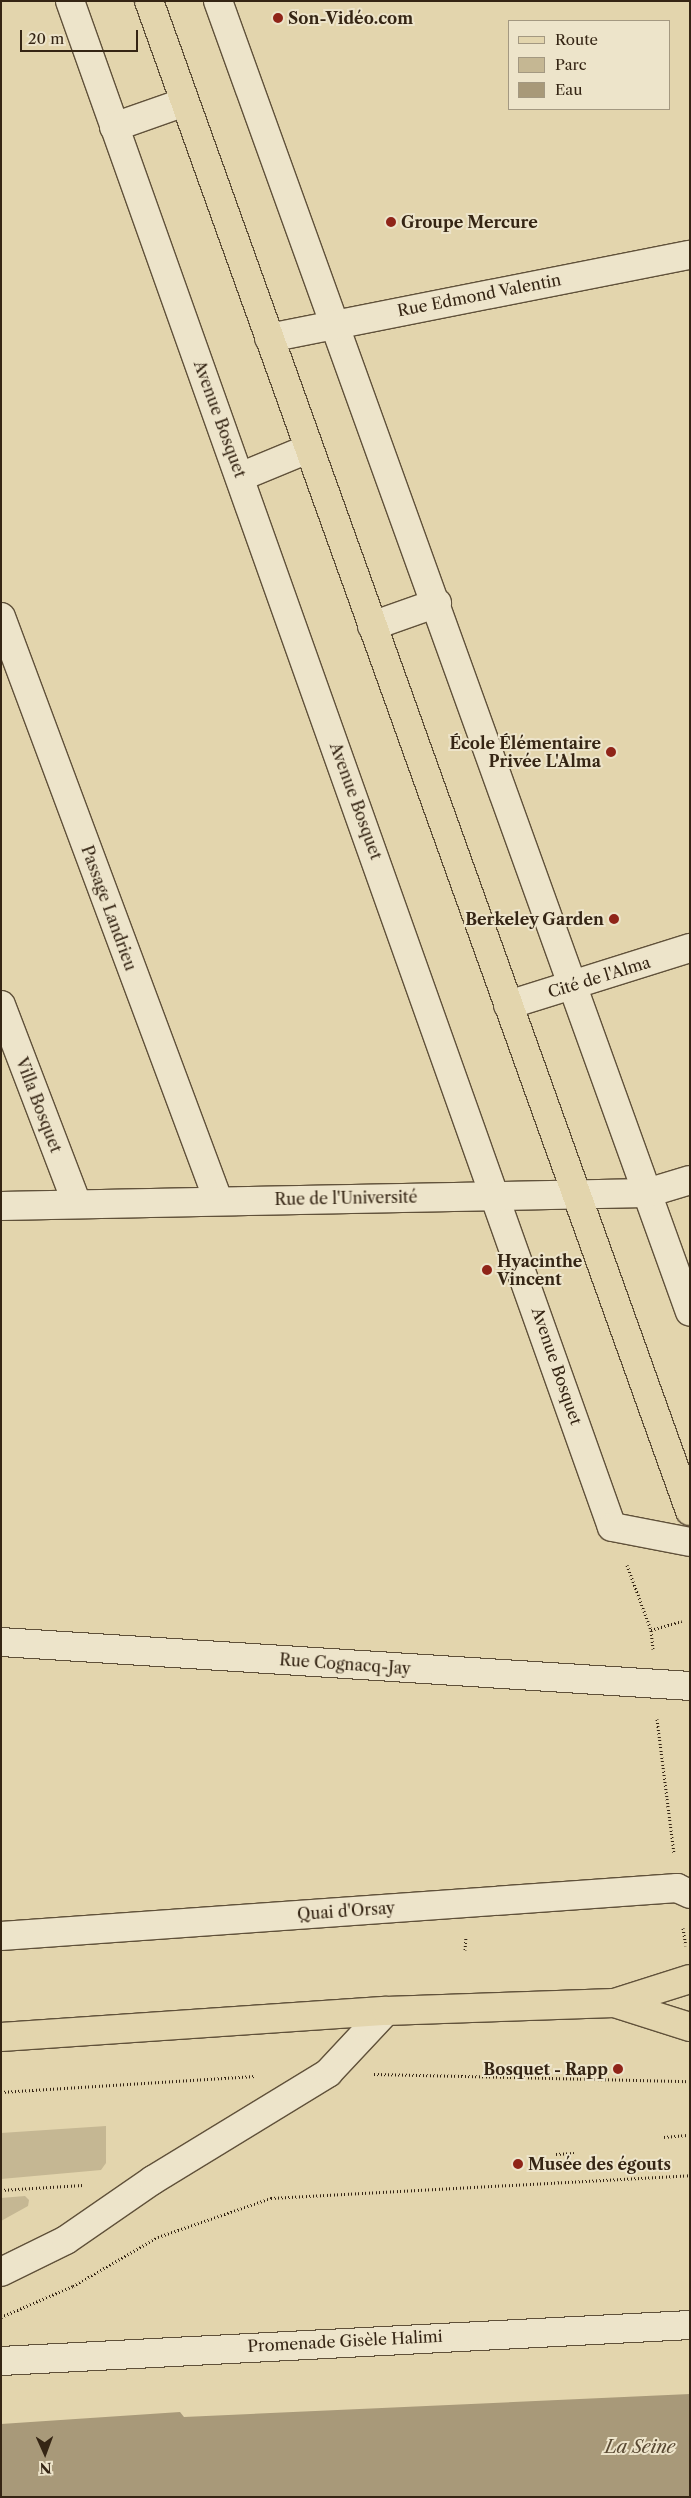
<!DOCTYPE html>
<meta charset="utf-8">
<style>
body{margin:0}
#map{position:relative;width:691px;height:2498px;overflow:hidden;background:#e3d5ad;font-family:"Libre Caslon Text",serif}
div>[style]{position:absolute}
.green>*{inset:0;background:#c5b793}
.water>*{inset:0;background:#a89979}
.path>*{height:3px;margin-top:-1.5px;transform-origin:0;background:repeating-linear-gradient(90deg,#352514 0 1px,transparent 0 3.5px)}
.roads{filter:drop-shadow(1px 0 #60513a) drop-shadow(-1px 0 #60513a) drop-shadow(0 1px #60513a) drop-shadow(0 -1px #60513a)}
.minor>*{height:28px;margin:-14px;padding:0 14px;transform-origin:14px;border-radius:14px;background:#ede4ca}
.major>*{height:28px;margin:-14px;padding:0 14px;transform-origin:14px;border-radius:14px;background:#e3d5ad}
.dots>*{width:14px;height:14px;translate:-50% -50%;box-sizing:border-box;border:2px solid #ede4ca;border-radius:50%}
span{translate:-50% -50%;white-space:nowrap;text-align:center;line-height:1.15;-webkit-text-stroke:4px #ede4ca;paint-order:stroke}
.poi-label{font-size:16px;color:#352514;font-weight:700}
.left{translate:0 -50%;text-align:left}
.right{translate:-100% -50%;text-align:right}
.street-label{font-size:16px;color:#352514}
.water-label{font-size:18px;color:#584832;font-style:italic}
.frame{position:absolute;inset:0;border:2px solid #352514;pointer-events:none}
.legend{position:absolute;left:508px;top:20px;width:162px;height:90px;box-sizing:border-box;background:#ede4ca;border:1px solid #a39881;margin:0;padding:6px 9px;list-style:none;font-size:15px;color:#352514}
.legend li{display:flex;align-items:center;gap:10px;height:25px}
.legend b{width:25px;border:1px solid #a39881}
.north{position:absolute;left:20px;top:2428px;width:50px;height:50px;-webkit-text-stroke:4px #ede4ca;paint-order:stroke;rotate:178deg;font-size:14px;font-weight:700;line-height:20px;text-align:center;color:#352514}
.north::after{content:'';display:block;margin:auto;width:18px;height:22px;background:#352514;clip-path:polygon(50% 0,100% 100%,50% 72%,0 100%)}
.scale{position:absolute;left:20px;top:30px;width:118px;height:22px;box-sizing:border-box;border:2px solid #352514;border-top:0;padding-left:6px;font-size:15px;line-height:18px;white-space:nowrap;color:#352514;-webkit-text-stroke:4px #ede4ca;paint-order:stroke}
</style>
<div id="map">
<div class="green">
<div style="clip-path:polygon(106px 2126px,106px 2163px,101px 2170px,1px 2179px,1px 2133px)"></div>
<div style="clip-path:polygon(25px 2196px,29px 2200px,28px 2206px,1px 2221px,1px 2198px)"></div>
</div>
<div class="water">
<div style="clip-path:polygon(690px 2394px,690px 2497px,1px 2497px,1px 2424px,180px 2412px,184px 2417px)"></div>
</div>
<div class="path">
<div style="left:627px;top:1565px;width:69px;rotate:69.7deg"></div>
<div style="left:653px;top:1649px;width:19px;rotate:-96deg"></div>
<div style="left:651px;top:1630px;width:32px;rotate:-16deg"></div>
<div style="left:657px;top:1719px;width:136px;rotate:82.8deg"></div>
<div style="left:683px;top:1928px;width:18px;rotate:81deg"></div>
<div style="left:465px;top:1950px;width:13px;rotate:-86deg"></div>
<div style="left:374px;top:2074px;width:316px;rotate:1.3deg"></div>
<div style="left:1px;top:2092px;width:255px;rotate:-3.6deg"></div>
<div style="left:664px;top:2137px;width:23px;rotate:-5deg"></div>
<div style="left:556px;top:2154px;width:18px;rotate:-3deg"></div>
<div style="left:1px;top:2190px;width:82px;rotate:-3.5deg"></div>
<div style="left:1px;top:2317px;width:78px;rotate:-23.3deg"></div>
<div style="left:73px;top:2286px;width:98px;rotate:-30deg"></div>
<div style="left:158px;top:2237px;width:120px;rotate:-19deg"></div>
<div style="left:271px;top:2198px;width:420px;rotate:-3.1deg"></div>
</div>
<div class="roads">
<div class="minor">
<div style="left:70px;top:1px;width:1619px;rotate:70.45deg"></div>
<div style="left:612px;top:1527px;width:79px;rotate:10.9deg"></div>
<div style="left:218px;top:1px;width:1393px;rotate:70.2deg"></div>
<div style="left:114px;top:127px;width:75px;rotate:-19.4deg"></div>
<div style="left:269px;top:338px;width:429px;rotate:-11.2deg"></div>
<div style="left:240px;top:477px;width:74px;rotate:-22.4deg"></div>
<div style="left:1px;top:617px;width:622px;rotate:69.58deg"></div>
<div style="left:372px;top:626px;width:69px;rotate:-19.5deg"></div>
<div style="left:1px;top:1005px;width:213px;rotate:69.1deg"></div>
<div style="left:508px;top:1005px;width:191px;rotate:-17.4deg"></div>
<div style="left:1px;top:1206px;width:646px;rotate:-1.15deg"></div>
<div style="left:647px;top:1193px;width:45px;rotate:-16.8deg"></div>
<div style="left:1px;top:1642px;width:690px;rotate:3.65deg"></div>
<div style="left:1px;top:1936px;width:678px;rotate:-4.06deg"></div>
<div style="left:677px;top:1888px;width:14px;rotate:25deg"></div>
<div style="left:1px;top:2272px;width:72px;rotate:-26.2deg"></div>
<div style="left:66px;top:2240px;width:106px;rotate:-34.6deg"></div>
<div style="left:153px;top:2180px;width:205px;rotate:-31.4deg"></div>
<div style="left:328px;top:2073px;width:85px;rotate:-46.9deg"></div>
<div style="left:1px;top:2361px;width:690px;rotate:-2.99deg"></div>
</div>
<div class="major">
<div style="left:149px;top:1px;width:1604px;rotate:70.29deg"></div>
<div style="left:614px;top:2003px;width:80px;rotate:17.5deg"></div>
<div style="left:1px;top:2037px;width:386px;rotate:-3.9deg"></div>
<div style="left:386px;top:2011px;width:228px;rotate:-2deg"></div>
<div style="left:614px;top:2003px;width:80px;rotate:-17.5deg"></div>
</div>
</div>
<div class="dots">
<div style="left:278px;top:18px;background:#8f2418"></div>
<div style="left:391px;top:222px;background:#8f2418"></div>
<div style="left:611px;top:752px;background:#8f2418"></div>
<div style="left:614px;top:919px;background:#8f2418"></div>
<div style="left:487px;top:1270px;background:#8f2418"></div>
<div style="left:618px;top:2069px;background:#8f2418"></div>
<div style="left:518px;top:2164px;background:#8f2418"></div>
</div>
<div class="poi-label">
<span class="left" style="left:288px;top:18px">Son-Vidéo.com</span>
<span class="left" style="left:401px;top:222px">Groupe Mercure</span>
<span class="right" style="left:601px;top:752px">École Élémentaire<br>Privée L'Alma</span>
<span class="right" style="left:604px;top:919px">Berkeley Garden</span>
<span class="left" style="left:497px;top:1270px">Hyacinthe<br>Vincent</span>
<span class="right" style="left:608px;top:2069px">Bosquet - Rapp</span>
<span class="left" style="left:528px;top:2164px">Musée des égouts</span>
</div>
<div class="street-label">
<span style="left:479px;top:295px;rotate:-11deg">Rue Edmond Valentin</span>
<span style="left:220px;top:419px;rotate:70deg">Avenue Bosquet</span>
<span style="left:356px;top:801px;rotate:70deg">Avenue Bosquet</span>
<span style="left:109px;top:908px;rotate:70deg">Passage Landrieu</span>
<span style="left:599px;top:977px;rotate:-17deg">Cité de l'Alma</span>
<span style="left:39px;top:1105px;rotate:69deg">Villa Bosquet</span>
<span style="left:346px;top:1198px;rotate:-1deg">Rue de l'Université</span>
<span style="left:557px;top:1366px;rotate:71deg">Avenue Bosquet</span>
<span style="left:345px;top:1664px;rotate:4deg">Rue Cognacq-Jay</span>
<span style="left:346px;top:1911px;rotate:-4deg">Quai d'Orsay</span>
<span style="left:345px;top:2341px;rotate:-3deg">Promenade Gisèle Halimi</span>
</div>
<div class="water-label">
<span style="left:640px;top:2447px">La Seine</span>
</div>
<div class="frame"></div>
<ul class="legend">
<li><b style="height:6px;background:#e3d5ad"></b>Route</li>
<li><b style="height:14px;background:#c5b793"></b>Parc</li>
<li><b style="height:14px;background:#a89979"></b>Eau</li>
</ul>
<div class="north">N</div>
<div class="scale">20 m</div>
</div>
